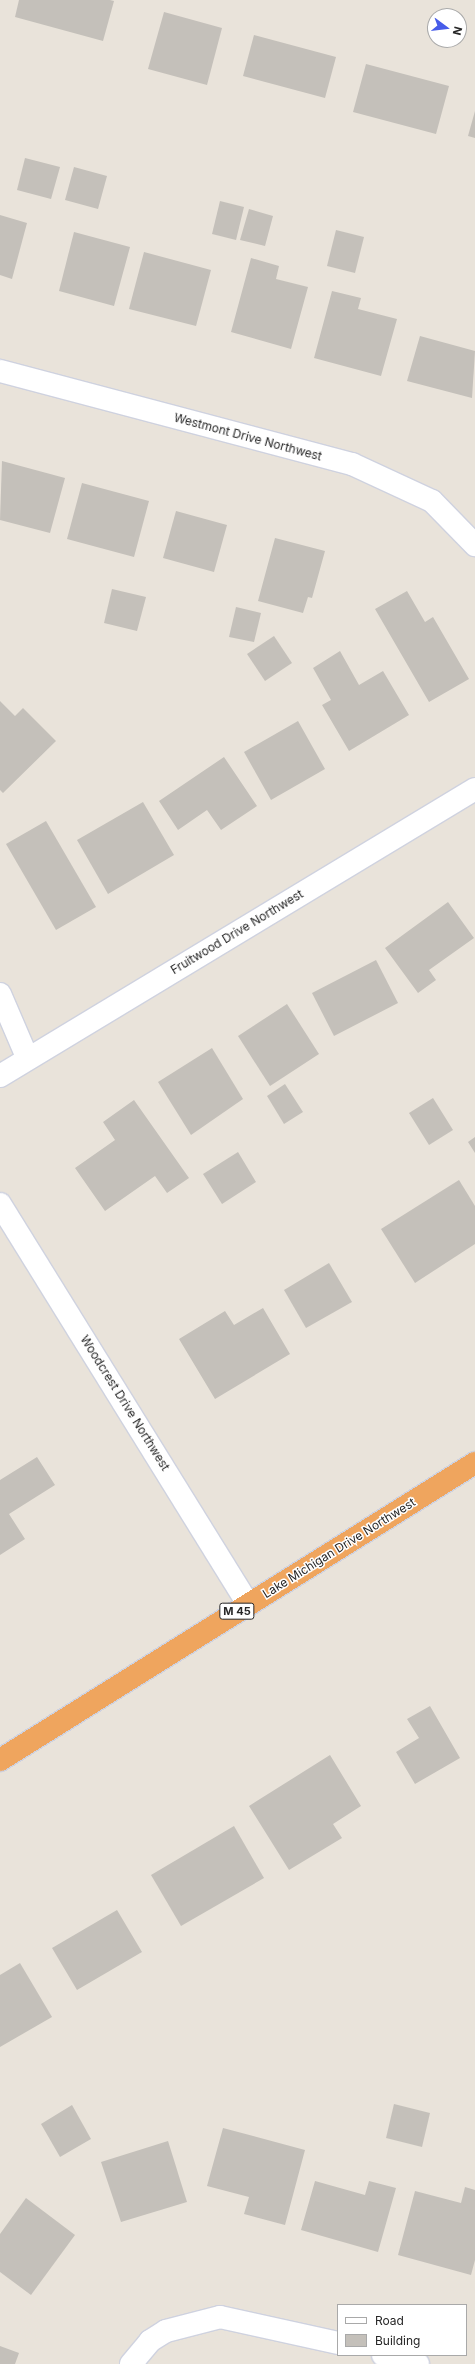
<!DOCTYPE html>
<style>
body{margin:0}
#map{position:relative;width:475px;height:2364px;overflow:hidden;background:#e9e3da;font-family:Inter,sans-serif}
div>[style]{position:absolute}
.building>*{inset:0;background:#c4c0ba}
.roads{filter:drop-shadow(1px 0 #cfd2df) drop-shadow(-1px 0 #cfd2df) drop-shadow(0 1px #cfd2df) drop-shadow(0 -1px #cfd2df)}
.street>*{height:22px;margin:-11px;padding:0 11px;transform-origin:11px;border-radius:11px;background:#fff}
.highway>*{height:22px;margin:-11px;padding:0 11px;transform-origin:11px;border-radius:11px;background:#efa55e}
span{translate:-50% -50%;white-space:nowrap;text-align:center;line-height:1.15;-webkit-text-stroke:3px #fff;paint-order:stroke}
.shield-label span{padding:1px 3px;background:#fff;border:1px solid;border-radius:3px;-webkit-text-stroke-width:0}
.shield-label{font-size:11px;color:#272727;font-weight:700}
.street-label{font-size:12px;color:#272727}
.legend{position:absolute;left:337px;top:2304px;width:130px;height:52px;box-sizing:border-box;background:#fff;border:1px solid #a9a9a9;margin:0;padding:5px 7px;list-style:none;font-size:12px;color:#272727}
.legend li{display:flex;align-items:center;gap:8px;height:20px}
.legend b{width:20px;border:1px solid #a9a9a9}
.north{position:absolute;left:427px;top:8px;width:40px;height:40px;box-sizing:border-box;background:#fff;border:1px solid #a9a9a9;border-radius:50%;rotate:105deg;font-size:11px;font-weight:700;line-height:16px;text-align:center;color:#272727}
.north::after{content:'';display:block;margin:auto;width:14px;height:18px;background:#475ce9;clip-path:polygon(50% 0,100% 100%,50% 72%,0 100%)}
</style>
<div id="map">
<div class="building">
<div style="clip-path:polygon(19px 0,110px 0,114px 1px,103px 41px,15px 17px)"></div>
<div style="clip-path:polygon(164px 12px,222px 28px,207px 85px,148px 69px)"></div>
<div style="clip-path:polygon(254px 35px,336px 57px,325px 98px,243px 76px)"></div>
<div style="clip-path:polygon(366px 64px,449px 86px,436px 134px,353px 112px)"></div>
<div style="clip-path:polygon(475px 111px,475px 138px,468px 136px)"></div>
<div style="clip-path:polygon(25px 158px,60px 167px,51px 199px,17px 190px)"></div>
<div style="clip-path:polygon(74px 167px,107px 176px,98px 209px,65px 200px)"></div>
<div style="clip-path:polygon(220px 201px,244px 207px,236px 240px,212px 234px)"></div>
<div style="clip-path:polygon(249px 209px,273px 216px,265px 246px,240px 240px)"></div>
<div style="clip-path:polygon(0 215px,27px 223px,12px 279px,0 275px)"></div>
<div style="clip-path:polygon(336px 230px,364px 237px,355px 273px,327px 266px)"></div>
<div style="clip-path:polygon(74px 232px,130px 247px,114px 306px,59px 291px)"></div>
<div style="clip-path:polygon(144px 252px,211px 270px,196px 326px,129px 309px)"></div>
<div style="clip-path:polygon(251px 258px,279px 266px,276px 279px,308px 287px,291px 349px,231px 332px)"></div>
<div style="clip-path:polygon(332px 291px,361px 298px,358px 309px,397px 319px,381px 376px,314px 358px)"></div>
<div style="clip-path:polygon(420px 336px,475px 351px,472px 398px,407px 381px)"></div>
<div style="clip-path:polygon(2px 461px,65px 478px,50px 533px,0 520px)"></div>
<div style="clip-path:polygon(82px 483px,149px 501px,134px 557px,67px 539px)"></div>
<div style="clip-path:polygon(176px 511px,227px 525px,214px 572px,163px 558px)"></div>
<div style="clip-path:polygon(275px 538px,325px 551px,312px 598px,308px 597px,303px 613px,258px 601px)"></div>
<div style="clip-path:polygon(112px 589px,146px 597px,137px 631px,104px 623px)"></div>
<div style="clip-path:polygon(407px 591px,425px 622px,433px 617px,469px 679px,429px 702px,375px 609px)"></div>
<div style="clip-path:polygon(236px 607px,261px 613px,254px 642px,229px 637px)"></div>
<div style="clip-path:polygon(274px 636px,292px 663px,265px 681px,247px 654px)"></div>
<div style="clip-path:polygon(340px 651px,359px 685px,383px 671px,409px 715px,349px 751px,322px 705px,331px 700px,313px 668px)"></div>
<div style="clip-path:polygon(0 701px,15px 716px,23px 708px,56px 741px,3px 793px,0 790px)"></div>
<div style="clip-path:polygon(298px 721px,325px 769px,271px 800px,244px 752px)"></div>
<div style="clip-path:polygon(224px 757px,257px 806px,221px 830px,207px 810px,178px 830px,159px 801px)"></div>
<div style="clip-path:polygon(143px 802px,174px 855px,108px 894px,77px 840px)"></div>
<div style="clip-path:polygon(46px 821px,96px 907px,56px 930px,6px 844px)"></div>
<div style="clip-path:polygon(448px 902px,474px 938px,429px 970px,436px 980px,418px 993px,385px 948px)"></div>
<div style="clip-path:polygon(376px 960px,398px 1003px,334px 1036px,312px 993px)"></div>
<div style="clip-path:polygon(287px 1004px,319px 1054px,270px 1086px,238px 1036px)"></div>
<div style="clip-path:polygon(212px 1048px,243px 1099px,191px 1135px,158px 1082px)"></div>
<div style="clip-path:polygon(285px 1084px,303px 1112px,284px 1124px,267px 1096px)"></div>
<div style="clip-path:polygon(433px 1098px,453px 1130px,429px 1145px,409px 1113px)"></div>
<div style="clip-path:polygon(134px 1100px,189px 1178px,167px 1193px,155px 1176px,105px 1211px,75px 1168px,115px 1140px,103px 1122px)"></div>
<div style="clip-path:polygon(475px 1137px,475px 1153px,468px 1142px)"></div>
<div style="clip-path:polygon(238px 1152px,256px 1182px,222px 1204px,203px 1174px)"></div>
<div style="clip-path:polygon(459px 1180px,475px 1206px,475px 1244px,415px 1283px,381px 1229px)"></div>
<div style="clip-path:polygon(329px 1263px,352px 1302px,306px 1328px,284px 1290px)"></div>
<div style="clip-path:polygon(263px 1308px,290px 1354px,215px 1399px,179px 1339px,225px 1311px,234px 1325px)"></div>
<div style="clip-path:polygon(37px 1457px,55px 1485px,9px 1514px,25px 1539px,0 1555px,0 1480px)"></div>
<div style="clip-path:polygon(430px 1706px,460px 1758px,415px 1784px,396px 1752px,419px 1738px,407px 1719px)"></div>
<div style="clip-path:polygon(330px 1755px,361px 1806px,333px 1824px,342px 1838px,289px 1870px,249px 1806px)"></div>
<div style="clip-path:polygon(234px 1826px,264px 1878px,181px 1926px,151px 1875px)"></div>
<div style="clip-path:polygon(117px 1910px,142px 1952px,77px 1990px,52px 1948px)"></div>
<div style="clip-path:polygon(20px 1963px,52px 2017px,0 2047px,0 1975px)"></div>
<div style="clip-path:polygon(394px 2104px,430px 2113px,422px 2147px,386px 2138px)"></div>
<div style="clip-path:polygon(72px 2105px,91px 2139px,60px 2157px,41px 2124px)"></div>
<div style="clip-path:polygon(223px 2128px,305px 2150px,285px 2225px,244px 2214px,249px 2197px,207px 2186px)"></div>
<div style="clip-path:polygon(168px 2141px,187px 2202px,121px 2222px,101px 2162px)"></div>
<div style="clip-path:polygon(315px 2181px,365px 2195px,369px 2181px,396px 2188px,378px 2252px,301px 2230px)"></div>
<div style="clip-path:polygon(465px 2187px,475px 2190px,475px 2260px,471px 2275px,398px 2255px,415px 2191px,461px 2203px)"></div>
<div style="clip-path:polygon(26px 2198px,75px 2235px,31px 2295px,0 2272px,0 2234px)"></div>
<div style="clip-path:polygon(0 2346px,19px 2353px,15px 2364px,0 2364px)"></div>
</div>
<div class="roads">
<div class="street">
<div style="left:0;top:371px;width:364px;rotate:14.8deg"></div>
<div style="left:352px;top:464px;width:88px;rotate:24.8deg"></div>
<div style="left:432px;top:501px;width:62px;rotate:45.7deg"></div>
<div style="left:0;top:994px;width:69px;rotate:66.8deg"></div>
<div style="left:0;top:1076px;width:555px;rotate:-31.14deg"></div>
<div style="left:0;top:1204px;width:471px;rotate:58.2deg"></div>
<div style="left:383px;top:2355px;width:36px;rotate:14deg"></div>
<div style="left:131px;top:2364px;width:30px;rotate:-50deg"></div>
<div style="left:150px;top:2341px;width:19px;rotate:-32deg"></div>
<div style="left:166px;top:2331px;width:56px;rotate:-14.5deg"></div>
<div style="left:220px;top:2317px;width:121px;rotate:12.4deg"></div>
</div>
<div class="highway">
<div style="left:0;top:1760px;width:560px;rotate:-32.02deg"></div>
</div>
</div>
<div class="shield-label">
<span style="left:237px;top:1611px">M 45</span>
</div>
<div class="street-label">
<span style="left:248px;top:437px;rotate:15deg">Westmont Drive Northwest</span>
<span style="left:237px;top:932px;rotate:-31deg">Fruitwood Drive Northwest</span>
<span style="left:125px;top:1403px;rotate:58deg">Woodcrest Drive Northwest</span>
<span style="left:339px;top:1548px;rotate:-32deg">Lake Michigan Drive Northwest</span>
</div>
<ul class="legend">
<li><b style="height:5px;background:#fff"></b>Road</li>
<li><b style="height:11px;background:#c4c0ba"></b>Building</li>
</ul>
<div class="north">N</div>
</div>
